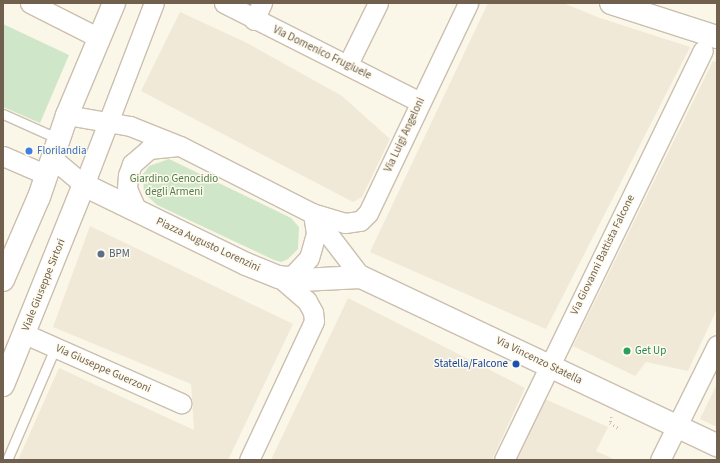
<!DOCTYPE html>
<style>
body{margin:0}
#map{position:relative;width:720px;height:463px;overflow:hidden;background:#faf6e8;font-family:"Source Sans 3",sans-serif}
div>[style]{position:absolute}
.residential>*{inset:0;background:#f1e9d7}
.green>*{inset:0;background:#cfe7c8}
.path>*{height:2.5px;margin-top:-1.25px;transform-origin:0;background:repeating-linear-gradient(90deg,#d2bda5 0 1px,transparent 0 4px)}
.roads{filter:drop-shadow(1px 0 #cbbfaf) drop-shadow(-1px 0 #cbbfaf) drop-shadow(0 1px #cbbfaf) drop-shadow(0 -1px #cbbfaf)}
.lane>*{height:9px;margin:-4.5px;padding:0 4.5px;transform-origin:4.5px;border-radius:4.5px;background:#fff}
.street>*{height:19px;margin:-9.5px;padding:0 9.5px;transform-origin:9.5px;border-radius:9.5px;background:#fff}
.secondary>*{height:22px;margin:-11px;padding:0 11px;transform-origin:11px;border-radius:11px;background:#fff}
.dots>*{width:11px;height:11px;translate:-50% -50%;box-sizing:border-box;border:2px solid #fdfaee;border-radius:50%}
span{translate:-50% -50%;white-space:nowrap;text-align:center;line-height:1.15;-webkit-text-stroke:3px #fdfaee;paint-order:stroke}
.street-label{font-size:11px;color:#72604f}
.shop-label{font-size:11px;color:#366cbe}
.left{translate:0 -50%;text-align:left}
.park-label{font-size:11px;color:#527c4b}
.service-label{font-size:11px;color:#4e5e75}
.leisure-label{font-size:11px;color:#27864d}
.transit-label{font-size:11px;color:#164399}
.right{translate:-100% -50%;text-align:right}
.frame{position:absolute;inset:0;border:4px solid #72604f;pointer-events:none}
</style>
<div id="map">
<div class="residential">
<div style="clip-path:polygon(488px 3px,563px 3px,600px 18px,690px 47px,546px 329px,370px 252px)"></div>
<div style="clip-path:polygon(180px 12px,245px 42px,342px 96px,390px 139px,362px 197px,353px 202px,141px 91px)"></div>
<div style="clip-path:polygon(713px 61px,717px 62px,717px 309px,688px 371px,646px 362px,635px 376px,573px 346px)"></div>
<div style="clip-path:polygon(90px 226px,293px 324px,228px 460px,18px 460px,59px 368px,194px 430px,191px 384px,53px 327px)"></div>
<div style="clip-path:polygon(348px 298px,525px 388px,492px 460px,271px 460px)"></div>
<div style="clip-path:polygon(717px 384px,717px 427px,700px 419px)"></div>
<div style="clip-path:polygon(545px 399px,608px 427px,596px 451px,616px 460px,516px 460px)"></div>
</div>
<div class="green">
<div style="clip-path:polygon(3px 24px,69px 55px,40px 123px,3px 107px)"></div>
<div style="clip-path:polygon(169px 159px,291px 218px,299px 227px,298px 249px,288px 259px,281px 262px,274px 260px,157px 205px,144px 193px,143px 174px,149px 166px)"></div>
</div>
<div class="path">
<div style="left:612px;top:417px;width:6px;rotate:108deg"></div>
<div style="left:610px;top:423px;width:12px;rotate:31deg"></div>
</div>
<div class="roads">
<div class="lane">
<div style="left:3px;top:114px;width:61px;rotate:24.1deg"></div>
<div style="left:7px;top:460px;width:122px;rotate:-66.8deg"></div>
</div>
<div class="street">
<div style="left:30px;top:3px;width:77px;rotate:26.9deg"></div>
<div style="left:224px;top:3px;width:220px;rotate:26.8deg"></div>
<div style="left:254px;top:20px;width:19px;rotate:-65deg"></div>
<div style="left:348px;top:64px;width:68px;rotate:-63.8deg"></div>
<div style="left:67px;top:115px;width:64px;rotate:9.9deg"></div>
<div style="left:130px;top:126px;width:54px;rotate:21.8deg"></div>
<div style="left:180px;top:146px;width:148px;rotate:26.9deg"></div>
<div style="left:312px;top:213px;width:81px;rotate:52.6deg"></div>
<div style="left:3px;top:156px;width:48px;rotate:23.4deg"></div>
<div style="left:52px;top:158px;width:42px;rotate:40.2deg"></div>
<div style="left:84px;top:185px;width:195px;rotate:-69deg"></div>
<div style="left:137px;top:211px;width:24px;rotate:-114deg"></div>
<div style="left:127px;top:189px;width:14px;rotate:-86deg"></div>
<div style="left:128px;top:175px;width:12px;rotate:-70deg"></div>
<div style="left:132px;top:164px;width:23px;rotate:-41deg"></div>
<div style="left:149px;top:149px;width:27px;rotate:-6deg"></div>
<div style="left:312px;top:213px;width:34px;rotate:17deg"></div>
<div style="left:345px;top:223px;width:15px;rotate:-8deg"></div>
<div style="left:360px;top:221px;width:11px;rotate:-45deg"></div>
<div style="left:368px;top:213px;width:233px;rotate:-64.5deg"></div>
<div style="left:279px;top:277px;width:14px;rotate:-8deg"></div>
<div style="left:293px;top:275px;width:23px;rotate:-47deg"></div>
<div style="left:309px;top:258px;width:26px;rotate:-74deg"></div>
<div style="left:316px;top:233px;width:19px;rotate:-99deg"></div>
<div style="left:25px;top:334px;width:171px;rotate:23.9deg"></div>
<div style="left:249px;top:460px;width:153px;rotate:-64.9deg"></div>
<div style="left:314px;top:321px;width:9px;rotate:-96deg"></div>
<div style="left:313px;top:312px;width:13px;rotate:-119deg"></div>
<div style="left:307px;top:301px;width:37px;rotate:-139deg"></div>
<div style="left:504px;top:460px;width:455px;rotate:-64.1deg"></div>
<div style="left:660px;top:460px;width:128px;rotate:-63.6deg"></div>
</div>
<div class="secondary">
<div style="left:611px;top:3px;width:111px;rotate:17.8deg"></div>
<div style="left:3px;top:280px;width:90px;rotate:-66.6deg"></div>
<div style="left:39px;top:197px;width:87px;rotate:-71.1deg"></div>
<div style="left:67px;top:115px;width:121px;rotate:-67.2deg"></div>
<div style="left:3px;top:385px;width:216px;rotate:-68deg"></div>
<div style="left:84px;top:185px;width:180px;rotate:26deg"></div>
<div style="left:246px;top:264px;width:35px;rotate:22deg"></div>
<div style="left:279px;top:277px;width:22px;rotate:8deg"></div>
<div style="left:301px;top:280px;width:60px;rotate:-2.9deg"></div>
<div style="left:361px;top:277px;width:394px;rotate:25.3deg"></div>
</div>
</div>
<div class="dots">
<div style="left:29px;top:151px;background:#3f7fe0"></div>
<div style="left:101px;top:254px;background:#5c6f8a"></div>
<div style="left:627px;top:351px;background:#2e9e5b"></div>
<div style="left:516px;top:364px;background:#1a4fb4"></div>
</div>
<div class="street-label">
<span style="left:322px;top:53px;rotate:26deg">Via Domenico Frugiuele</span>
<span style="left:405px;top:135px;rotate:-65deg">Via Luigi Angeloni</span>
<span style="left:208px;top:245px;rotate:25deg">Piazza Augusto Lorenzini</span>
<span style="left:603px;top:255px;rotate:-64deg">Via Giovanni Battista Falcone</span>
<span style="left:44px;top:285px;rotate:-68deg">Viale Giuseppe Sirtori</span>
<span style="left:539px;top:361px;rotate:26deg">Via Vincenzo Statella</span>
<span style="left:103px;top:369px;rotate:24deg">Via Giuseppe Guerzoni</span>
</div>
<div class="shop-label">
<span class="left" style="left:37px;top:151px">Florilandia</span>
</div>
<div class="park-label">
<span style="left:174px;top:186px">Giardino Genocidio<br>degli Armeni</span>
</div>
<div class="service-label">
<span class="left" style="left:109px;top:254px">BPM</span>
</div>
<div class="leisure-label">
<span class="left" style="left:635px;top:351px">Get Up</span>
</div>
<div class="transit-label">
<span class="right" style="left:508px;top:364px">Statella/Falcone</span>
</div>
<div class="frame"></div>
</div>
